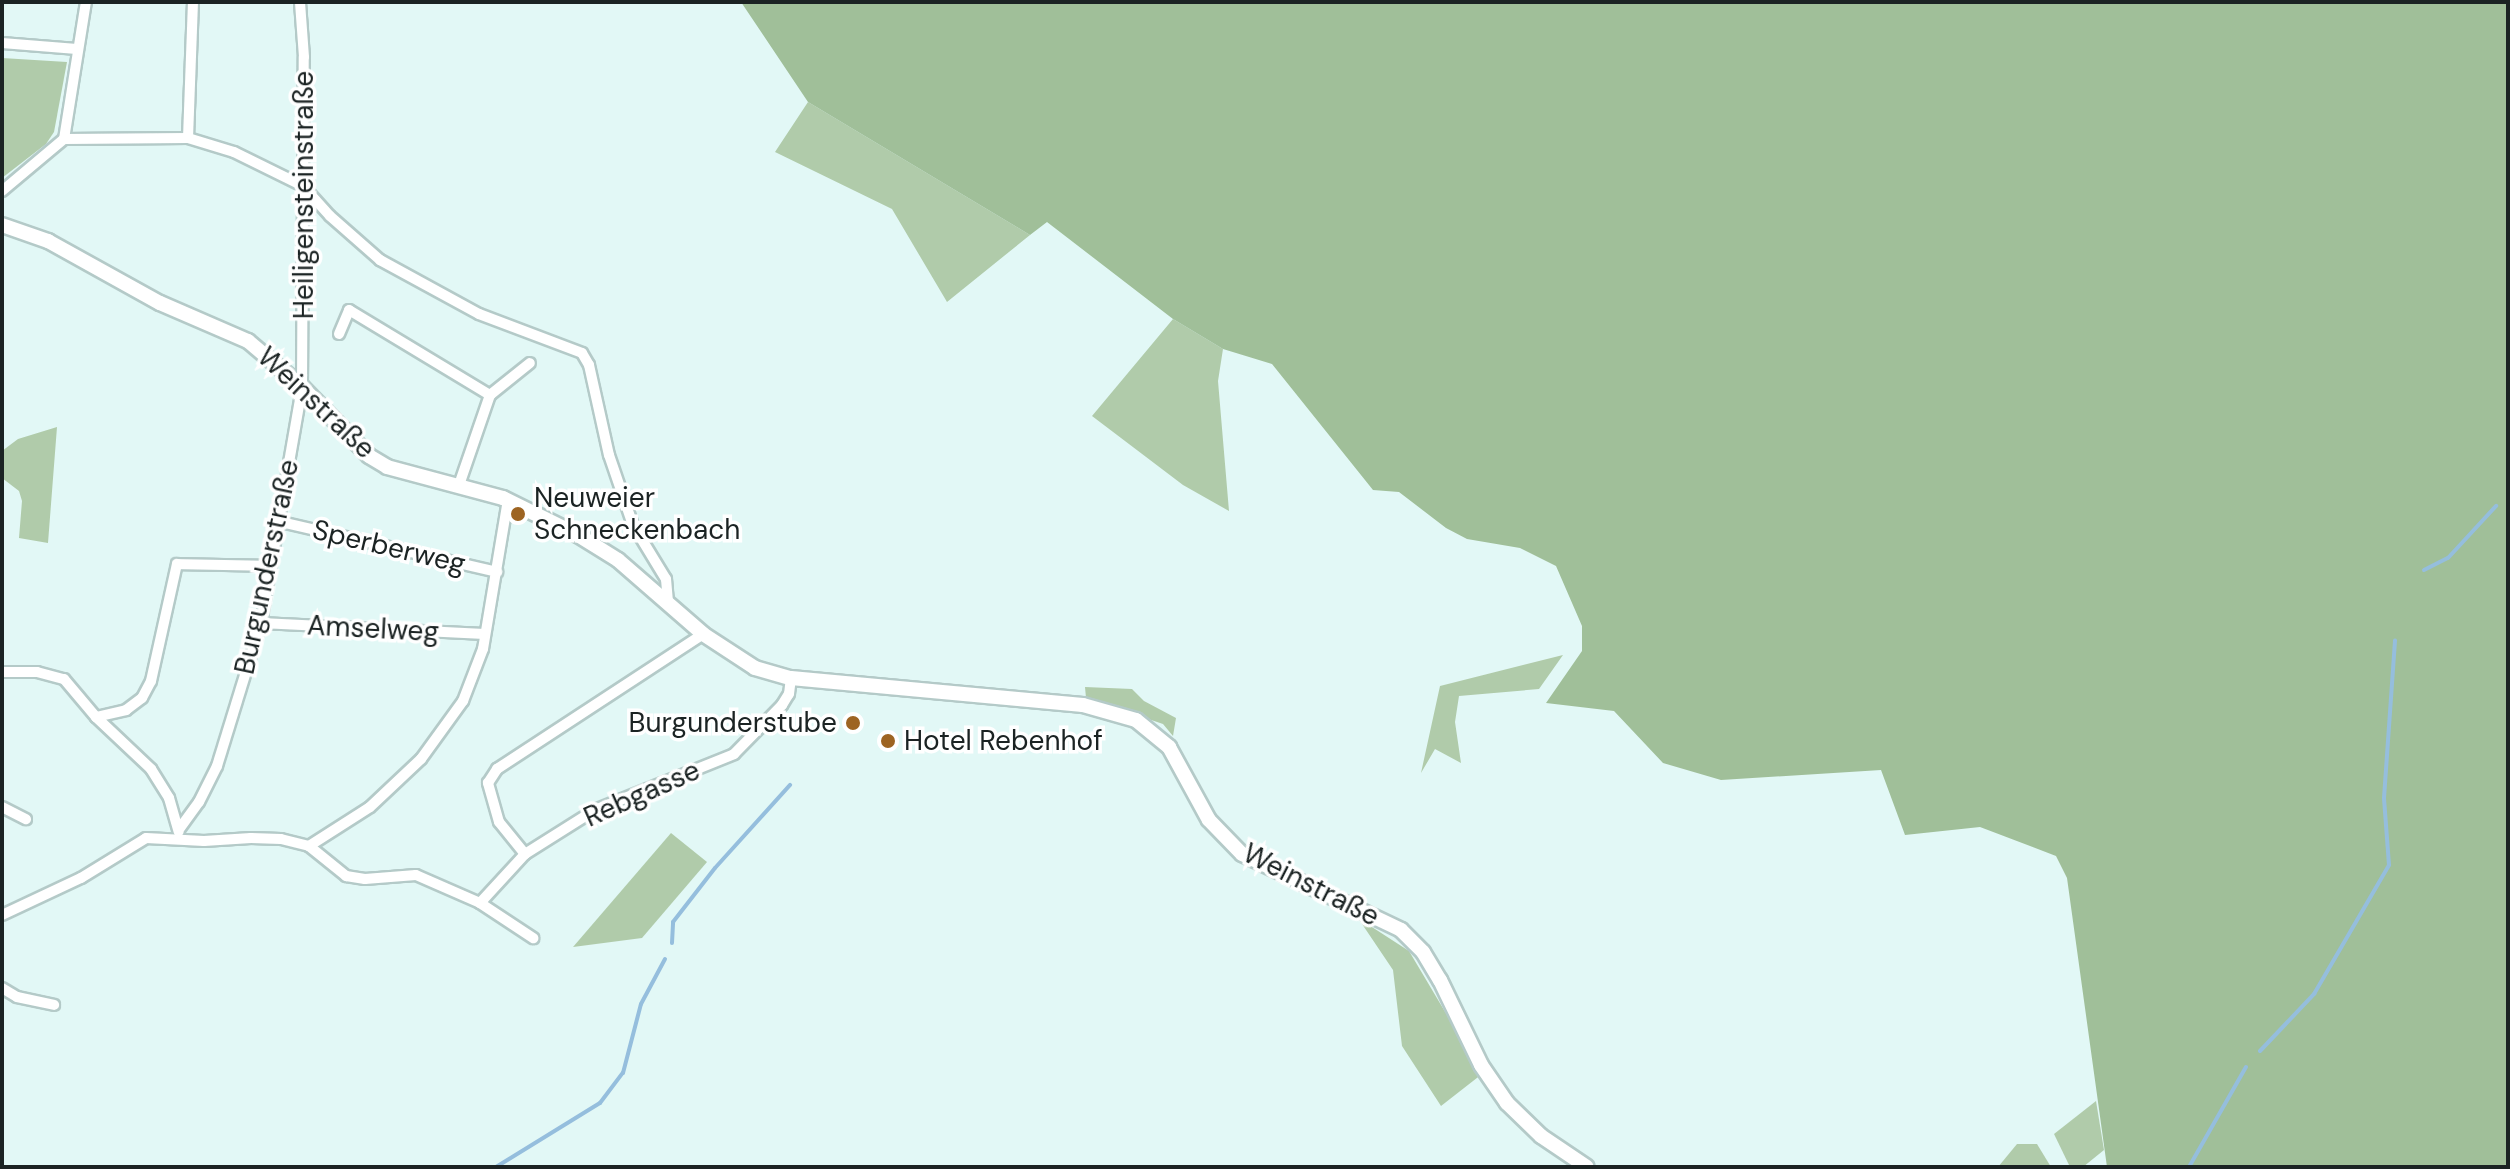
<!DOCTYPE html>
<meta charset="utf-8">
<style>
body{margin:0}
#map{position:relative;width:2510px;height:1169px;overflow:hidden;background:#e2f8f6;font-family:"DM Sans",sans-serif}
div>[style]{position:absolute}
.green>*{inset:0;background:#b0cbaa}
.forest>*{inset:0;background:#a0bf99}
.stream>*{height:4px;margin:-2px;padding:0 2px;transform-origin:2px;border-radius:2px;background:#95bedd}
.roads{filter:drop-shadow(2px 0 #b4cac8) drop-shadow(-2px 0 #b4cac8) drop-shadow(0 2px #b4cac8) drop-shadow(0 -2px #b4cac8)}
.street>*{height:10px;margin:-5px;padding:0 5px;transform-origin:5px;border-radius:5px;background:#fff}
.secondary>*{height:14px;margin:-7px;padding:0 7px;transform-origin:7px;border-radius:7px;background:#fff}
.dots>*{width:22px;height:22px;translate:-50% -50%;box-sizing:border-box;border:4px solid #fff;border-radius:50%}
span{translate:-50% -50%;white-space:nowrap;text-align:center;line-height:1.15;-webkit-text-stroke:7px #fff;paint-order:stroke}
.street-label{font-size:28px;color:#1b2323}
.poi-label{font-size:28px;color:#1b2323}
.left{translate:0 -50%;text-align:left}
.right{translate:-100% -50%;text-align:right}
.frame{position:absolute;inset:0;border:4px solid #1b2323;pointer-events:none}
</style>
<div id="map">
<div class="green">
<div style="clip-path:polygon(2px 58px,67px 62px,54px 132px,46px 144px,2px 178px)"></div>
<div style="clip-path:polygon(808px 102px,1030px 235px,947px 302px,892px 209px,775px 152px)"></div>
<div style="clip-path:polygon(1173px 319px,1223px 349px,1218px 381px,1229px 511px,1183px 485px,1092px 416px)"></div>
<div style="clip-path:polygon(57px 427px,48px 543px,19px 538px,22px 501px,19px 491px,2px 478px,2px 451px,18px 439px)"></div>
<div style="clip-path:polygon(1563px 655px,1539px 689px,1459px 696px,1455px 722px,1461px 763px,1435px 749px,1421px 773px,1440px 686px)"></div>
<div style="clip-path:polygon(1085px 687px,1132px 689px,1144px 701px,1176px 718px,1173px 736px,1163px 724px,1086px 698px)"></div>
<div style="clip-path:polygon(671px 833px,707px 862px,642px 938px,573px 947px)"></div>
<div style="clip-path:polygon(1358px 918px,1409px 951px,1482px 1074px,1441px 1106px,1402px 1046px,1393px 970px)"></div>
<div style="clip-path:polygon(2096px 1101px,2104px 1150px,2083px 1167px,2070px 1167px,2054px 1134px)"></div>
<div style="clip-path:polygon(2017px 1144px,2037px 1144px,2051px 1167px,1998px 1167px)"></div>
</div>
<div class="forest">
<div style="clip-path:polygon(741px 2px,2508px 2px,2508px 1167px,2107px 1167px,2067px 878px,2056px 856px,1980px 827px,1905px 835px,1881px 770px,1721px 780px,1663px 763px,1614px 711px,1546px 703px,1582px 651px,1582px 626px,1556px 566px,1520px 548px,1467px 539px,1446px 528px,1399px 492px,1373px 490px,1272px 364px,1223px 349px,1173px 319px,1047px 222px,1030px 235px,808px 102px)"></div>
</div>
<div class="stream">
<div style="left:2424px;top:570px;width:27px;rotate:-27deg"></div>
<div style="left:2448px;top:558px;width:71px;rotate:-47.3deg"></div>
<div style="left:672px;top:943px;width:21px;rotate:-87deg"></div>
<div style="left:673px;top:922px;width:68px;rotate:-52.1deg"></div>
<div style="left:715px;top:868px;width:112px;rotate:-47.9deg"></div>
<div style="left:2260px;top:1051px;width:79px;rotate:-46.5deg"></div>
<div style="left:2314px;top:994px;width:149px;rotate:-59.8deg"></div>
<div style="left:2389px;top:865px;width:67px;rotate:-94.3deg"></div>
<div style="left:2384px;top:798px;width:158px;rotate:-86deg"></div>
<div style="left:496px;top:1167px;width:122px;rotate:-31.6deg"></div>
<div style="left:600px;top:1103px;width:38px;rotate:-53deg"></div>
<div style="left:623px;top:1073px;width:71px;rotate:-75.4deg"></div>
<div style="left:641px;top:1004px;width:51px;rotate:-61.9deg"></div>
<div style="left:2189px;top:1167px;width:115px;rotate:-60.3deg"></div>
</div>
<div class="roads">
<div class="street">
<div style="left:2px;top:43px;width:75px;rotate:4.6deg"></div>
<div style="left:188px;top:138px;width:136px;rotate:-87.9deg"></div>
<div style="left:64px;top:139px;width:139px;rotate:-80.9deg"></div>
<div style="left:2px;top:191px;width:81px;rotate:-40deg"></div>
<div style="left:64px;top:139px;width:124px;rotate:-0.5deg"></div>
<div style="left:188px;top:138px;width:48px;rotate:16.9deg"></div>
<div style="left:234px;top:152px;width:77px;rotate:26.2deg"></div>
<div style="left:303px;top:186px;width:40px;rotate:48deg"></div>
<div style="left:330px;top:216px;width:67px;rotate:41.3deg"></div>
<div style="left:380px;top:260px;width:113px;rotate:28.6deg"></div>
<div style="left:479px;top:314px;width:110px;rotate:20.7deg"></div>
<div style="left:582px;top:353px;width:14px;rotate:60deg"></div>
<div style="left:589px;top:365px;width:92px;rotate:77.5deg"></div>
<div style="left:609px;top:455px;width:74px;rotate:71.1deg"></div>
<div style="left:633px;top:525px;width:63px;rotate:58.6deg"></div>
<div style="left:666px;top:579px;width:24px;rotate:85deg"></div>
<div style="left:339px;top:334px;width:26px;rotate:-67deg"></div>
<div style="left:349px;top:310px;width:165px;rotate:31.1deg"></div>
<div style="left:459px;top:485px;width:95px;rotate:-71deg"></div>
<div style="left:490px;top:395px;width:51px;rotate:-38.7deg"></div>
<div style="left:281px;top:522px;width:222px;rotate:13deg"></div>
<div style="left:261px;top:623px;width:224px;rotate:2.8deg"></div>
<div style="left:2px;top:672px;width:35px"></div>
<div style="left:37px;top:672px;width:28px;rotate:15deg"></div>
<div style="left:64px;top:679px;width:50px;rotate:49.9deg"></div>
<div style="left:96px;top:717px;width:76px;rotate:43.4deg"></div>
<div style="left:151px;top:769px;width:34px;rotate:58deg"></div>
<div style="left:169px;top:798px;width:35px;rotate:74deg"></div>
<div style="left:96px;top:717px;width:31px;rotate:-13deg"></div>
<div style="left:126px;top:710px;width:20px;rotate:-37deg"></div>
<div style="left:142px;top:698px;width:19px;rotate:-62deg"></div>
<div style="left:151px;top:681px;width:120px;rotate:-77.5deg"></div>
<div style="left:177px;top:564px;width:94px;rotate:1.2deg"></div>
<div style="left:2px;top:807px;width:27px;rotate:27deg"></div>
<div style="left:180px;top:828px;width:32px;rotate:-54deg"></div>
<div style="left:199px;top:802px;width:40px;rotate:-63.4deg"></div>
<div style="left:217px;top:766px;width:150px;rotate:-72.9deg"></div>
<div style="left:261px;top:623px;width:240px;rotate:-80.1deg"></div>
<div style="left:302px;top:387px;width:330px;rotate:-89.7deg"></div>
<div style="left:304px;top:57px;width:55px;rotate:-94.2deg"></div>
<div style="left:309px;top:846px;width:48px;rotate:39deg"></div>
<div style="left:346px;top:876px;width:19px;rotate:9deg"></div>
<div style="left:365px;top:879px;width:51px;rotate:-4.5deg"></div>
<div style="left:416px;top:875px;width:70px;rotate:23.6deg"></div>
<div style="left:480px;top:903px;width:64px;rotate:33.4deg"></div>
<div style="left:525px;top:854px;width:41px;rotate:-129.1deg"></div>
<div style="left:499px;top:822px;width:41px;rotate:-105.8deg"></div>
<div style="left:488px;top:783px;width:17px;rotate:-57deg"></div>
<div style="left:497px;top:769px;width:246px;rotate:-33.2deg"></div>
<div style="left:480px;top:903px;width:67px;rotate:-47.4deg"></div>
<div style="left:525px;top:854px;width:83px;rotate:-32.2deg"></div>
<div style="left:595px;top:810px;width:150px;rotate:-21.9deg"></div>
<div style="left:734px;top:754px;width:69px;rotate:-45.6deg"></div>
<div style="left:782px;top:705px;width:13px;rotate:-58deg"></div>
<div style="left:789px;top:694px;width:16px;rotate:-83deg"></div>
<div style="left:2px;top:915px;width:87px;rotate:-25.1deg"></div>
<div style="left:81px;top:878px;width:76px;rotate:-31.6deg"></div>
<div style="left:146px;top:838px;width:58px;rotate:3deg"></div>
<div style="left:204px;top:841px;width:47px;rotate:-3.7deg"></div>
<div style="left:251px;top:838px;width:30px;rotate:2deg"></div>
<div style="left:281px;top:839px;width:29px;rotate:14deg"></div>
<div style="left:309px;top:846px;width:72px;rotate:-32.6deg"></div>
<div style="left:370px;top:807px;width:70px;rotate:-43.3deg"></div>
<div style="left:421px;top:759px;width:72px;rotate:-54.1deg"></div>
<div style="left:463px;top:701px;width:56px;rotate:-69deg"></div>
<div style="left:483px;top:649px;width:152px;rotate:-80.5deg"></div>
<div style="left:2px;top:988px;width:17px;rotate:31deg"></div>
<div style="left:17px;top:997px;width:38px;rotate:12deg"></div>
</div>
<div class="secondary">
<div style="left:2px;top:225px;width:49px;rotate:19.2deg"></div>
<div style="left:48px;top:241px;width:128px;rotate:29deg"></div>
<div style="left:160px;top:303px;width:96px;rotate:23.4deg"></div>
<div style="left:248px;top:341px;width:71px;rotate:40.4deg"></div>
<div style="left:302px;top:387px;width:96px;rotate:45.8deg"></div>
<div style="left:369px;top:456px;width:21px;rotate:31deg"></div>
<div style="left:387px;top:467px;width:120px;rotate:15deg"></div>
<div style="left:503px;top:498px;width:84px;rotate:26.3deg"></div>
<div style="left:578px;top:535px;width:47px;rotate:32deg"></div>
<div style="left:618px;top:560px;width:113px;rotate:41deg"></div>
<div style="left:703px;top:634px;width:62px;rotate:33.2deg"></div>
<div style="left:755px;top:668px;width:37px;rotate:16deg"></div>
<div style="left:791px;top:678px;width:293px;rotate:5.3deg"></div>
<div style="left:1083px;top:705px;width:55px;rotate:15.8deg"></div>
<div style="left:1136px;top:720px;width:43px;rotate:39.3deg"></div>
<div style="left:1169px;top:747px;width:83px;rotate:61.3deg"></div>
<div style="left:1209px;top:820px;width:47px;rotate:45.9deg"></div>
<div style="left:1242px;top:854px;width:176px;rotate:25.5deg"></div>
<div style="left:1401px;top:930px;width:31px;rotate:45deg"></div>
<div style="left:1423px;top:952px;width:33px;rotate:59deg"></div>
<div style="left:1440px;top:980px;width:94px;rotate:64.2deg"></div>
<div style="left:1481px;top:1065px;width:46px;rotate:55.6deg"></div>
<div style="left:1507px;top:1103px;width:47px;rotate:44.1deg"></div>
<div style="left:1541px;top:1136px;width:55px;rotate:34deg"></div>
</div>
</div>
<div class="dots">
<div style="left:518px;top:514px;background:#9d6422"></div>
<div style="left:853px;top:723px;background:#9d6422"></div>
<div style="left:888px;top:741px;background:#9d6422"></div>
</div>
<div class="street-label">
<span style="left:304px;top:195px;rotate:-90deg">Heiligensteinstraße</span>
<span style="left:316px;top:403px;rotate:43deg">Weinstraße</span>
<span style="left:389px;top:547px;rotate:13deg">Sperberweg</span>
<span style="left:267px;top:567px;rotate:-78deg">Burgunderstraße</span>
<span style="left:373px;top:629px;rotate:3deg">Amselweg</span>
<span style="left:642px;top:794px;rotate:-24deg">Rebgasse</span>
<span style="left:1311px;top:885px;rotate:27deg">Weinstraße</span>
</div>
<div class="poi-label">
<span class="left" style="left:534px;top:514px">Neuweier<br>Schneckenbach</span>
<span class="right" style="left:837px;top:723px">Burgunderstube</span>
<span class="left" style="left:904px;top:741px">Hotel Rebenhof</span>
</div>
<div class="frame"></div>
</div>
